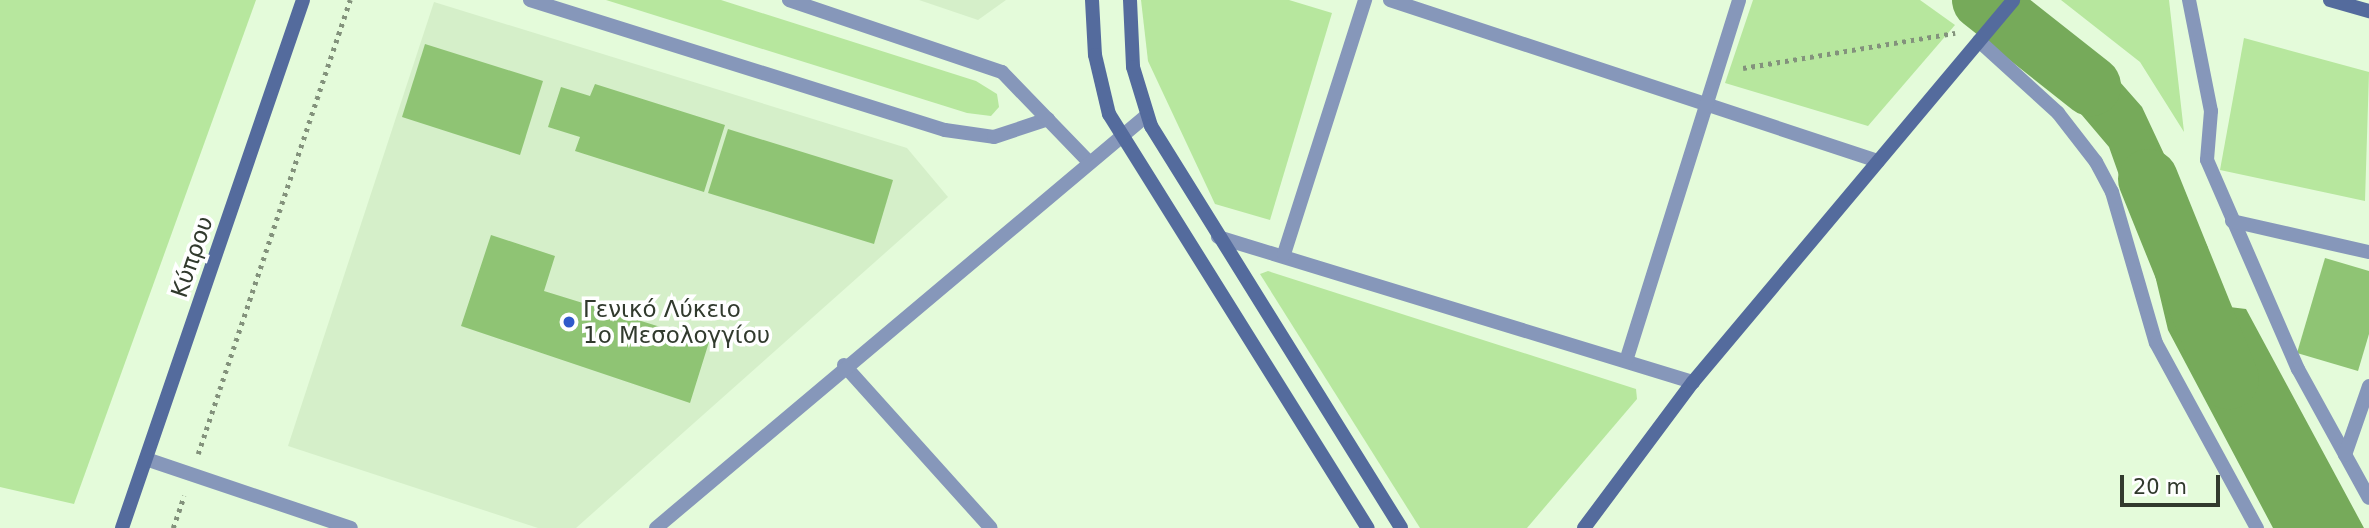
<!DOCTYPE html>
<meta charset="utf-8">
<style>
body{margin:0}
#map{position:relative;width:2369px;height:528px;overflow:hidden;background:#e4fbda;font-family:"DejaVu Sans",sans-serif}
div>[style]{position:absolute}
.built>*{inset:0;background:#d5efc9}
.green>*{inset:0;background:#b7e79e}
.water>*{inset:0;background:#76aa5a}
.river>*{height:60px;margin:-30px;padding:0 30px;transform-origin:30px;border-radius:30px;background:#76aa5a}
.building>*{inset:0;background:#8fc474}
.path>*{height:4.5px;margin-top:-2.25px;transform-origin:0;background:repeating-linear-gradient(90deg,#83927c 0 3.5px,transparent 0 8.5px)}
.lane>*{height:14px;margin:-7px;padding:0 7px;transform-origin:7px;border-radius:7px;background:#8697ba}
.street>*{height:14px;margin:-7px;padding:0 7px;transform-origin:7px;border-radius:7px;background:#8697ba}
.secondary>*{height:14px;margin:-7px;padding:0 7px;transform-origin:7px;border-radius:7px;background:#546b9d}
.dots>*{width:19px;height:19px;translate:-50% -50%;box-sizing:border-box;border:4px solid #fff;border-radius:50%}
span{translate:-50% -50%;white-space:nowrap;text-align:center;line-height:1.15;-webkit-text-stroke:7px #fff;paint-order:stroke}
.street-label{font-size:23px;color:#313a2d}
.poi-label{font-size:23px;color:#313a2d}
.left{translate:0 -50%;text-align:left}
.scale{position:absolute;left:2120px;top:475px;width:100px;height:32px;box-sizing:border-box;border:4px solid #313a2d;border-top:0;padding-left:9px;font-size:21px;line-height:24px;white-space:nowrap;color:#313a2d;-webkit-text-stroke:5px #fff;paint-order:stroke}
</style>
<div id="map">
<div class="built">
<div style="clip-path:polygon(919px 0,1006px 0,978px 20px)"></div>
<div style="clip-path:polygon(434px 2px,907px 148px,948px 197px,576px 528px,538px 528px,288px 446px)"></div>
</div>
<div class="green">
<div style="clip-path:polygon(0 0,256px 0,74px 504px,0 487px)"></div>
<div style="clip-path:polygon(606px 0,721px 0,976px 81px,997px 94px,999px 107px,991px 116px,967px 113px)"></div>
<div style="clip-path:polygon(1141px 0,1289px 0,1332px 13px,1270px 220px,1215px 204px,1148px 61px)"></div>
<div style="clip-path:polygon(1753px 0,1920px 0,1955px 25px,1868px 126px,1725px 83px)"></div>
<div style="clip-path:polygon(2061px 0,2169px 0,2184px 132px,2140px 62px)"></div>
<div style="clip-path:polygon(2244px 38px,2369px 72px,2365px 201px,2220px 170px)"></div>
<div style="clip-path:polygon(1268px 271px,1636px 389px,1637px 399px,1527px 528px,1420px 528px,1260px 274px)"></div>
</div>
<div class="water">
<div style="clip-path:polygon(2041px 17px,2090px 48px,2142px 107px,2208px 248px,2196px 250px,2194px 277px,2213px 277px,2216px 295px,2188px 297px,2184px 253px,2154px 264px,2147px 254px,2109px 147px,2020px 42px)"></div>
<div style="clip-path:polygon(2154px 271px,2171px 273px,2179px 301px,2246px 309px,2364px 528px,2273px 528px,2168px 330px)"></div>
</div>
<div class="river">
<div style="left:1982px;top:0;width:139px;rotate:38.3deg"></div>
<div style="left:2148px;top:179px;width:216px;rotate:68deg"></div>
</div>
<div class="building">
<div style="clip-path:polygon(425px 44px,543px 81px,520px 155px,402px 117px)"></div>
<div style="clip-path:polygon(595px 84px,725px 125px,704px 192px,575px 151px,580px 137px,548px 127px,561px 87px,590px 96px)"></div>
<div style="clip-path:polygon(728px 129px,893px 180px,874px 244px,708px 193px)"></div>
<div style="clip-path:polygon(491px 235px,555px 256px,544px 291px,709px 342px,690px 403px,461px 326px)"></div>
<div style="clip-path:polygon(2325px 258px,2369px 271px,2369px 334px,2358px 371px,2297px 353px)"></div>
</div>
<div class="path">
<div style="left:1743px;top:68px;width:215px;rotate:-9.4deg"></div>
<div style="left:198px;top:454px;width:479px;rotate:-71.5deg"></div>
<div style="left:173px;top:528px;width:34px;rotate:-71deg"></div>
</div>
<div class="lane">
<div style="left:530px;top:0;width:435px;rotate:17.4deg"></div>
<div style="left:945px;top:130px;width:49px;rotate:8.1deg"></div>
<div style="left:994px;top:137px;width:57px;rotate:-18.4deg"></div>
<div style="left:789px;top:0;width:225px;rotate:18.7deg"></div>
<div style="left:1002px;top:72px;width:124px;rotate:46deg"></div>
</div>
<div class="street">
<div style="left:1390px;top:0;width:514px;rotate:18.26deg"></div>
<div style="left:2189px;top:0;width:113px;rotate:78.8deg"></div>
<div style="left:2211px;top:111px;width:49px;rotate:94.7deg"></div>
<div style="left:2207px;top:160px;width:228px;rotate:66.5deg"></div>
<div style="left:2298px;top:369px;width:147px;rotate:61.2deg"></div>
<div style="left:1979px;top:41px;width:107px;rotate:42.3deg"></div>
<div style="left:2058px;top:113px;width:62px;rotate:52.2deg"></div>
<div style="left:2096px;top:162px;width:34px;rotate:62deg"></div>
<div style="left:2112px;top:192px;width:157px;rotate:73.8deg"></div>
<div style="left:2156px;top:343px;width:211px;rotate:61.4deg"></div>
<div style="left:2232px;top:221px;width:140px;rotate:12.8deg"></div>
<div style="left:1218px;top:237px;width:497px;rotate:17deg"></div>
<div style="left:1284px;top:254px;width:267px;rotate:-72.3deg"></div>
<div style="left:1626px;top:361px;width:378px;rotate:-72.6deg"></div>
<div style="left:844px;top:365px;width:219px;rotate:48deg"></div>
<div style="left:2345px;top:455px;width:73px;rotate:-70.8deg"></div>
<div style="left:146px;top:459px;width:216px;rotate:18.6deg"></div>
<div style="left:656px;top:528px;width:640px;rotate:-40.06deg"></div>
</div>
<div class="secondary">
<div style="left:1092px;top:0;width:55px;rotate:86.9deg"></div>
<div style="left:1095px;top:55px;width:61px;rotate:76.7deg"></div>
<div style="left:1109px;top:114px;width:488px;rotate:58deg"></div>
<div style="left:1130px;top:0;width:67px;rotate:87.4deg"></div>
<div style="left:1133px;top:67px;width:62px;rotate:73deg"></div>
<div style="left:1151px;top:126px;width:473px;rotate:58.1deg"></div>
<div style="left:2330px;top:0;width:41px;rotate:15.8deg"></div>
<div style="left:122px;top:528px;width:558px;rotate:-71.08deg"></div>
<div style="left:1584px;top:528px;width:182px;rotate:-53.3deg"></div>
<div style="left:1693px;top:382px;width:498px;rotate:-50deg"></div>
</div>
<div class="dots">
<div style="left:569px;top:322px;background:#305aca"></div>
</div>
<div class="street-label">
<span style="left:192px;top:257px;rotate:-71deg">Κύπρου</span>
</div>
<div class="poi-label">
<span class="left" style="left:583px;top:322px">Γενικό Λύκειο<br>1ο Μεσολογγίου</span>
</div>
<div class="scale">20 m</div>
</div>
